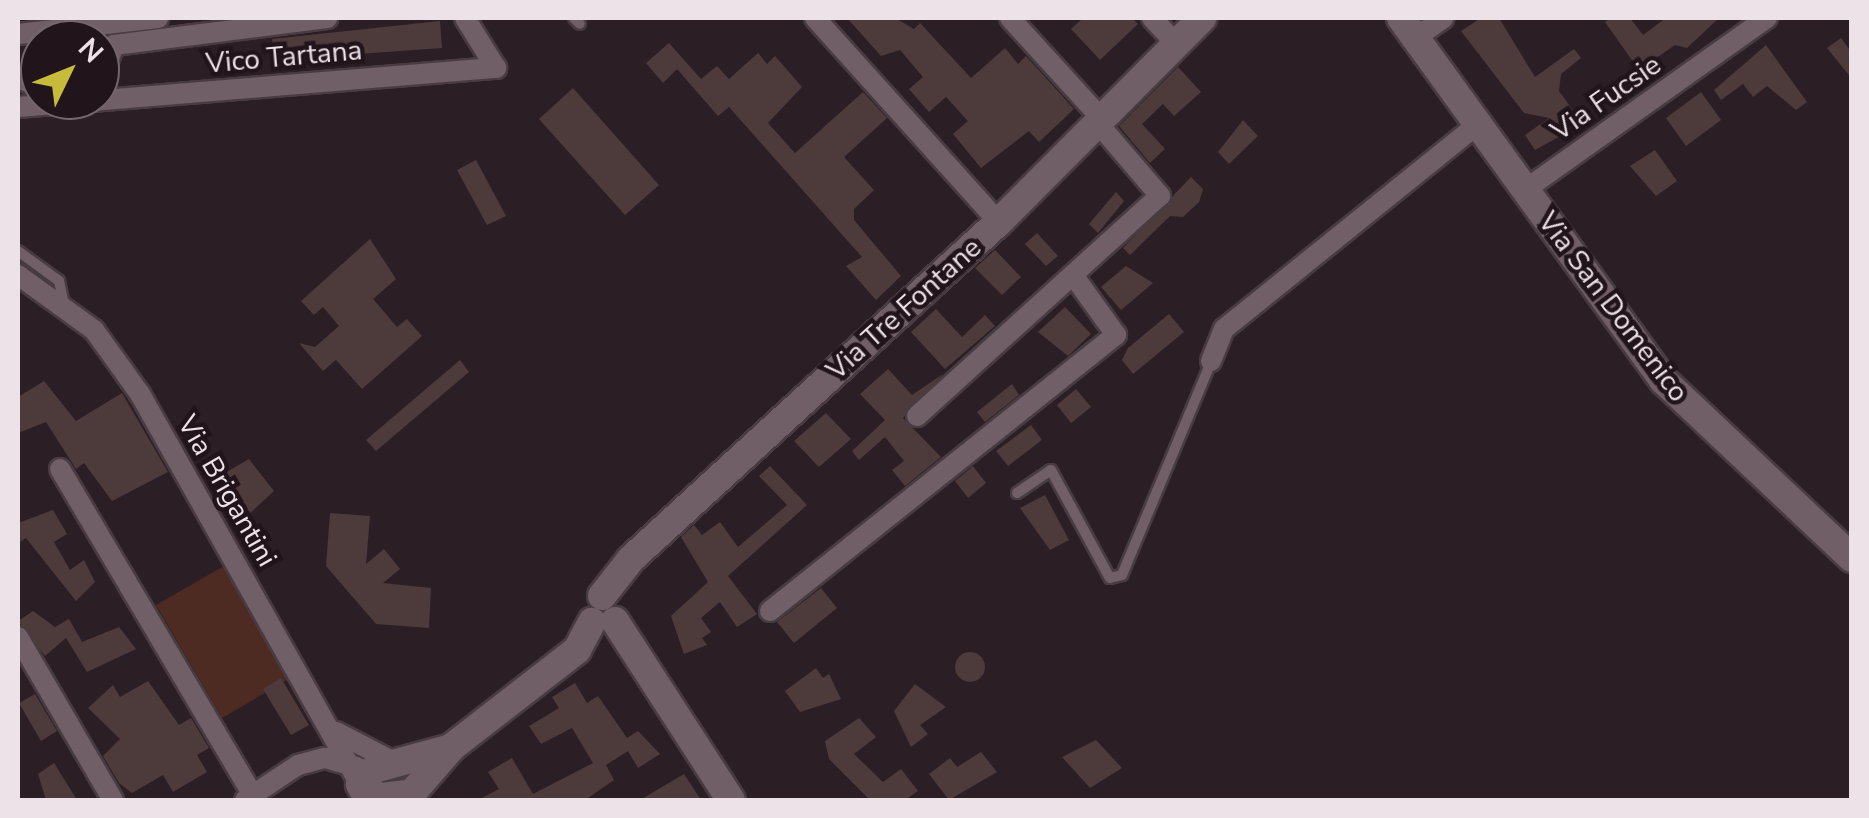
<!DOCTYPE html>
<style>
body{margin:0}
#map{position:relative;width:1869px;height:818px;overflow:hidden;background:#2c1e25;font-family:"Nunito Sans",sans-serif}
div>[style]{position:absolute}
.green>*{inset:0;background:#4e2b22}
.building>*{inset:0;background:#4d3b3c}
.round{border-radius:50%}
.roads{filter:drop-shadow(2px 0 #483c42) drop-shadow(-2px 0 #483c42) drop-shadow(0 2px #483c42) drop-shadow(0 -2px #483c42)}
.lane>*{height:10px;margin:-5px;padding:0 5px;transform-origin:5px;border-radius:5px;background:#705f67}
.street>*{height:20px;margin:-10px;padding:0 10px;transform-origin:10px;border-radius:10px;background:#705f67}
.secondary>*{height:28px;margin:-14px;padding:0 14px;transform-origin:14px;border-radius:14px;background:#705f67}
span{translate:-50% -50%;white-space:nowrap;text-align:center;line-height:1.15;-webkit-text-stroke:9px #22141b;paint-order:stroke}
.street-label{font-size:28px;color:#ede2e7}
.frame{position:absolute;inset:0;border:20px solid #ede2e7;pointer-events:none}
.north{position:absolute;left:20px;top:20px;width:100px;height:100px;box-sizing:border-box;background:#22141b;border:2px solid #73666d;border-radius:50%;rotate:47deg;font-size:28px;font-weight:700;line-height:40px;text-align:center;color:#ede2e7}
.north::after{content:'';display:block;margin:auto;width:35px;height:45px;background:#c7bb3b;clip-path:polygon(50% 0,100% 100%,50% 72%,0 100%)}
</style>
<div id="map">
<div class="green">
<div style="clip-path:polygon(224px 566px,289px 679px,222px 718px,156px 605px)"></div>
</div>
<div class="building">
<div style="clip-path:polygon(847px 18px,895px 18px,914px 29px,920px 23px,971px 78px,1005px 48px,1018px 64px,1026px 56px,1074px 109px,1039px 142px,1029px 131px,981px 168px,953px 134px,968px 121px,946px 97px,929px 112px,909px 89px,923px 77px,900px 50px,881px 56px)"></div>
<div style="clip-path:polygon(1083px 18px,1132px 18px,1138px 24px,1100px 60px,1071px 29px)"></div>
<div style="clip-path:polygon(1481px 18px,1499px 18px,1535px 77px,1574px 49px,1581px 58px,1561px 74px,1559px 91px,1577px 116px,1569px 122px,1573px 129px,1535px 150px,1525px 135px,1549px 118px,1524px 113px,1461px 31px)"></div>
<div style="clip-path:polygon(1611px 18px,1630px 18px,1643px 35px,1666px 18px,1719px 18px,1687px 48px,1675px 45px,1639px 70px,1605px 22px)"></div>
<div style="clip-path:polygon(440px 21px,442px 48px,274px 60px,272px 39px)"></div>
<div style="clip-path:polygon(1841px 38px,1852px 53px,1852px 79px,1827px 48px)"></div>
<div style="clip-path:polygon(669px 43px,701px 79px,717px 66px,729px 79px,758px 53px,767px 64px,775px 56px,802px 87px,768px 123px,795px 153px,863px 92px,887px 118px,844px 157px,874px 190px,854px 209px,854px 220px,901px 276px,876px 300px,846px 266px,862px 257px,729px 107px,718px 116px,677px 69px,663px 83px,646px 63px)"></div>
<div style="clip-path:polygon(1766px 45px,1807px 102px,1796px 110px,1767px 86px,1753px 97px,1743px 84px,1721px 100px,1714px 90px)"></div>
<div style="clip-path:polygon(1178px 67px,1201px 92px,1174px 116px,1163px 104px,1142px 124px,1165px 149px,1150px 163px,1119px 126px)"></div>
<div style="clip-path:polygon(573px 88px,659px 185px,625px 215px,539px 119px)"></div>
<div style="clip-path:polygon(1701px 92px,1721px 120px,1686px 146px,1666px 118px)"></div>
<div style="clip-path:polygon(1243px 120px,1258px 136px,1229px 164px,1218px 152px)"></div>
<div style="clip-path:polygon(1655px 150px,1677px 181px,1656px 196px,1630px 166px)"></div>
<div style="clip-path:polygon(476px 160px,506px 216px,487px 225px,457px 170px)"></div>
<div style="clip-path:polygon(1191px 177px,1203px 189px,1199px 202px,1183px 217px,1170px 216px,1130px 255px,1123px 248px)"></div>
<div style="clip-path:polygon(1116px 192px,1124px 201px,1098px 233px,1089px 224px)"></div>
<div style="clip-path:polygon(1037px 233px,1058px 256px,1046px 266px,1025px 244px)"></div>
<div style="clip-path:polygon(370px 239px,396px 279px,373px 299px,397px 327px,407px 319px,422px 336px,362px 389px,336px 360px,323px 371px,299px 343px,315px 347px,339px 326px,323px 307px,314px 315px,301px 301px)"></div>
<div style="clip-path:polygon(995px 250px,1021px 277px,1002px 295px,975px 268px)"></div>
<div style="clip-path:polygon(1126px 266px,1153px 283px,1121px 310px,1101px 287px)"></div>
<div style="clip-path:polygon(1065px 307px,1091px 334px,1068px 356px,1038px 332px)"></div>
<div style="clip-path:polygon(936px 309px,962px 337px,985px 315px,995px 326px,945px 369px,911px 332px)"></div>
<div style="clip-path:polygon(1169px 314px,1184px 332px,1133px 374px,1122px 360px,1128px 348px)"></div>
<div style="clip-path:polygon(460px 360px,469px 372px,376px 451px,366px 440px)"></div>
<div style="clip-path:polygon(888px 369px,912px 395px,943px 374px,903px 418px,941px 457px,905px 486px,892px 470px,904px 461px,885px 437px,859px 460px,852px 451px,885px 420px,860px 394px)"></div>
<div style="clip-path:polygon(44px 381px,76px 421px,122px 393px,168px 472px,112px 501px,84px 463px,76px 469px,46px 422px,18px 433px,18px 397px)"></div>
<div style="clip-path:polygon(1012px 384px,1019px 395px,985px 422px,977px 412px)"></div>
<div style="clip-path:polygon(1076px 389px,1091px 407px,1071px 423px,1057px 405px)"></div>
<div style="clip-path:polygon(826px 413px,851px 439px,819px 467px,794px 441px)"></div>
<div style="clip-path:polygon(1031px 425px,1042px 440px,1008px 466px,996px 451px)"></div>
<div style="clip-path:polygon(249px 459px,274px 491px,245px 518px,223px 474px)"></div>
<div style="clip-path:polygon(770px 466px,807px 505px,728px 576px,757px 614px,737px 627px,720px 602px,701px 618px,711px 632px,702px 638px,707px 645px,684px 654px,671px 616px,708px 582px,681px 537px,694px 525px,702px 535px,720px 522px,738px 547px,787px 505px,759px 476px)"></div>
<div style="clip-path:polygon(973px 466px,986px 483px,968px 498px,955px 481px)"></div>
<div style="clip-path:polygon(1045px 495px,1069px 540px,1050px 550px,1020px 508px)"></div>
<div style="clip-path:polygon(53px 510px,67px 534px,54px 542px,70px 570px,84px 560px,95px 582px,76px 601px,26px 538px,18px 543px,18px 523px)"></div>
<div style="clip-path:polygon(330px 513px,370px 516px,366px 564px,384px 549px,400px 569px,383px 583px,431px 588px,429px 628px,376px 624px,326px 566px)"></div>
<div style="clip-path:polygon(821px 588px,837px 608px,794px 643px,777px 622px)"></div>
<div style="clip-path:polygon(33px 611px,55px 627px,69px 619px,82px 642px,119px 627px,136px 649px,87px 672px,66px 638px,45px 656px,18px 621px)"></div>
<div class="round" style="left:955px;top:652px;width:30px;height:30px"></div>
<div style="clip-path:polygon(816px 668px,823px 678px,829px 674px,841px 699px,800px 712px,785px 691px)"></div>
<div style="clip-path:polygon(281px 678px,309px 725px,291px 735px,263px 689px)"></div>
<div style="clip-path:polygon(148px 681px,179px 725px,191px 718px,209px 748px,197px 755px,207px 772px,173px 792px,163px 775px,132px 793px,119px 783px,103px 756px,120px 739px,88px 708px,113px 685px,120px 697px)"></div>
<div style="clip-path:polygon(575px 683px,587px 703px,598px 696px,627px 738px,638px 731px,660px 754px,638px 768px,628px 751px,606px 765px,614px 780px,585px 800px,478px 800px,499px 789px,488px 772px,512px 758px,533px 794px,593px 763px,572px 728px,541px 744px,529px 726px,559px 708px,552px 697px)"></div>
<div style="clip-path:polygon(915px 684px,946px 707px,920px 725px,928px 734px,911px 747px,894px 711px)"></div>
<div style="clip-path:polygon(35px 694px,57px 731px,41px 741px,19px 703px)"></div>
<div style="clip-path:polygon(859px 718px,876px 737px,854px 754px,883px 782px,901px 769px,918px 791px,905px 800px,870px 800px,829px 759px,825px 741px)"></div>
<div style="clip-path:polygon(1096px 740px,1122px 768px,1090px 788px,1062px 757px)"></div>
<div style="clip-path:polygon(981px 752px,997px 772px,949px 800px,929px 774px,950px 758px,957px 767px)"></div>
<div style="clip-path:polygon(54px 763px,77px 800px,46px 800px,38px 774px)"></div>
<div style="clip-path:polygon(684px 774px,701px 800px,640px 800px,667px 784px)"></div>
</div>
<div class="roads">
<div class="lane">
<div style="left:574px;top:18px;width:8px;rotate:45deg"></div>
<div style="left:18px;top:251px;width:51px;rotate:36.2deg"></div>
<div style="left:59px;top:281px;width:25px;rotate:78deg"></div>
<div style="left:1017px;top:493px;width:41px;rotate:-34.1deg"></div>
<div style="left:1051px;top:470px;width:123px;rotate:61.4deg"></div>
<div style="left:1110px;top:578px;width:12px;rotate:-14deg"></div>
<div style="left:1122px;top:575px;width:231px;rotate:-67.3deg"></div>
</div>
<div class="street">
<div style="left:815px;top:18px;width:275px;rotate:48deg"></div>
<div style="left:1010px;top:18px;width:134px;rotate:47.7deg"></div>
<div style="left:1152px;top:18px;width:34px;rotate:47deg"></div>
<div style="left:18px;top:34px;width:141px;rotate:-6.5deg"></div>
<div style="left:1415px;top:38px;width:35px;rotate:-35deg"></div>
<div style="left:18px;top:78px;width:24px;rotate:22deg"></div>
<div style="left:100px;top:82px;width:40px;rotate:-69deg"></div>
<div style="left:114px;top:45px;width:215px;rotate:-7.2deg"></div>
<div style="left:18px;top:107px;width:480px;rotate:-4.7deg"></div>
<div style="left:496px;top:68px;width:59px;rotate:-121.8deg"></div>
<div style="left:1526px;top:189px;width:296px;rotate:-35.4deg"></div>
<div style="left:18px;top:275px;width:94px;rotate:35.9deg"></div>
<div style="left:94px;top:330px;width:79px;rotate:54.3deg"></div>
<div style="left:140px;top:394px;width:448px;rotate:60.6deg"></div>
<div style="left:360px;top:784px;width:23px;rotate:23deg"></div>
<div style="left:381px;top:793px;width:31px;rotate:-7deg"></div>
<div style="left:1211px;top:361px;width:35px;rotate:-68deg"></div>
<div style="left:1224px;top:329px;width:326px;rotate:-38.9deg"></div>
<div style="left:917px;top:416px;width:328px;rotate:-42.2deg"></div>
<div style="left:1160px;top:196px;width:99px;rotate:-130.5deg"></div>
<div style="left:60px;top:469px;width:379px;rotate:59.4deg"></div>
<div style="left:770px;top:611px;width:443px;rotate:-38.6deg"></div>
<div style="left:1116px;top:335px;width:74px;rotate:-125.6deg"></div>
<div style="left:18px;top:637px;width:189px;rotate:59.8deg"></div>
<div style="left:336px;top:732px;width:65px;rotate:27.3deg"></div>
<div style="left:245px;top:800px;width:64px;rotate:-33.4deg"></div>
<div style="left:298px;top:765px;width:28px;rotate:-15deg"></div>
<div style="left:325px;top:758px;width:33px;rotate:16deg"></div>
</div>
<div class="secondary">
<div style="left:1401px;top:18px;width:448px;rotate:54.1deg"></div>
<div style="left:1664px;top:381px;width:258px;rotate:43.3deg"></div>
<div style="left:602px;top:596px;width:47px;rotate:-51.9deg"></div>
<div style="left:631px;top:559px;width:499px;rotate:-42.5deg"></div>
<div style="left:999px;top:222px;width:288px;rotate:-45.1deg"></div>
<div style="left:615px;top:621px;width:213px;rotate:57.1deg"></div>
<div style="left:368px;top:800px;width:18px;rotate:-117deg"></div>
<div style="left:360px;top:784px;width:21px;rotate:-47deg"></div>
<div style="left:374px;top:769px;width:80px;rotate:-15.3deg"></div>
<div style="left:406px;top:800px;width:70px;rotate:-49deg"></div>
<div style="left:452px;top:747px;width:158px;rotate:-37.8deg"></div>
<div style="left:577px;top:650px;width:32px;rotate:-62deg"></div>
</div>
</div>
<div class="street-label">
<span style="left:284px;top:57px;rotate:-5deg">Vico Tartana</span>
<span style="left:1606px;top:98px;rotate:-35deg">Via Fucsie</span>
<span style="left:1613px;top:307px;rotate:53deg">Via San Domenico</span>
<span style="left:904px;top:309px;rotate:-42deg">Via Tre Fontane</span>
<span style="left:227px;top:491px;rotate:60deg">Via Brigantini</span>
</div>
<div class="frame"></div>
<div class="north">N</div>
</div>
